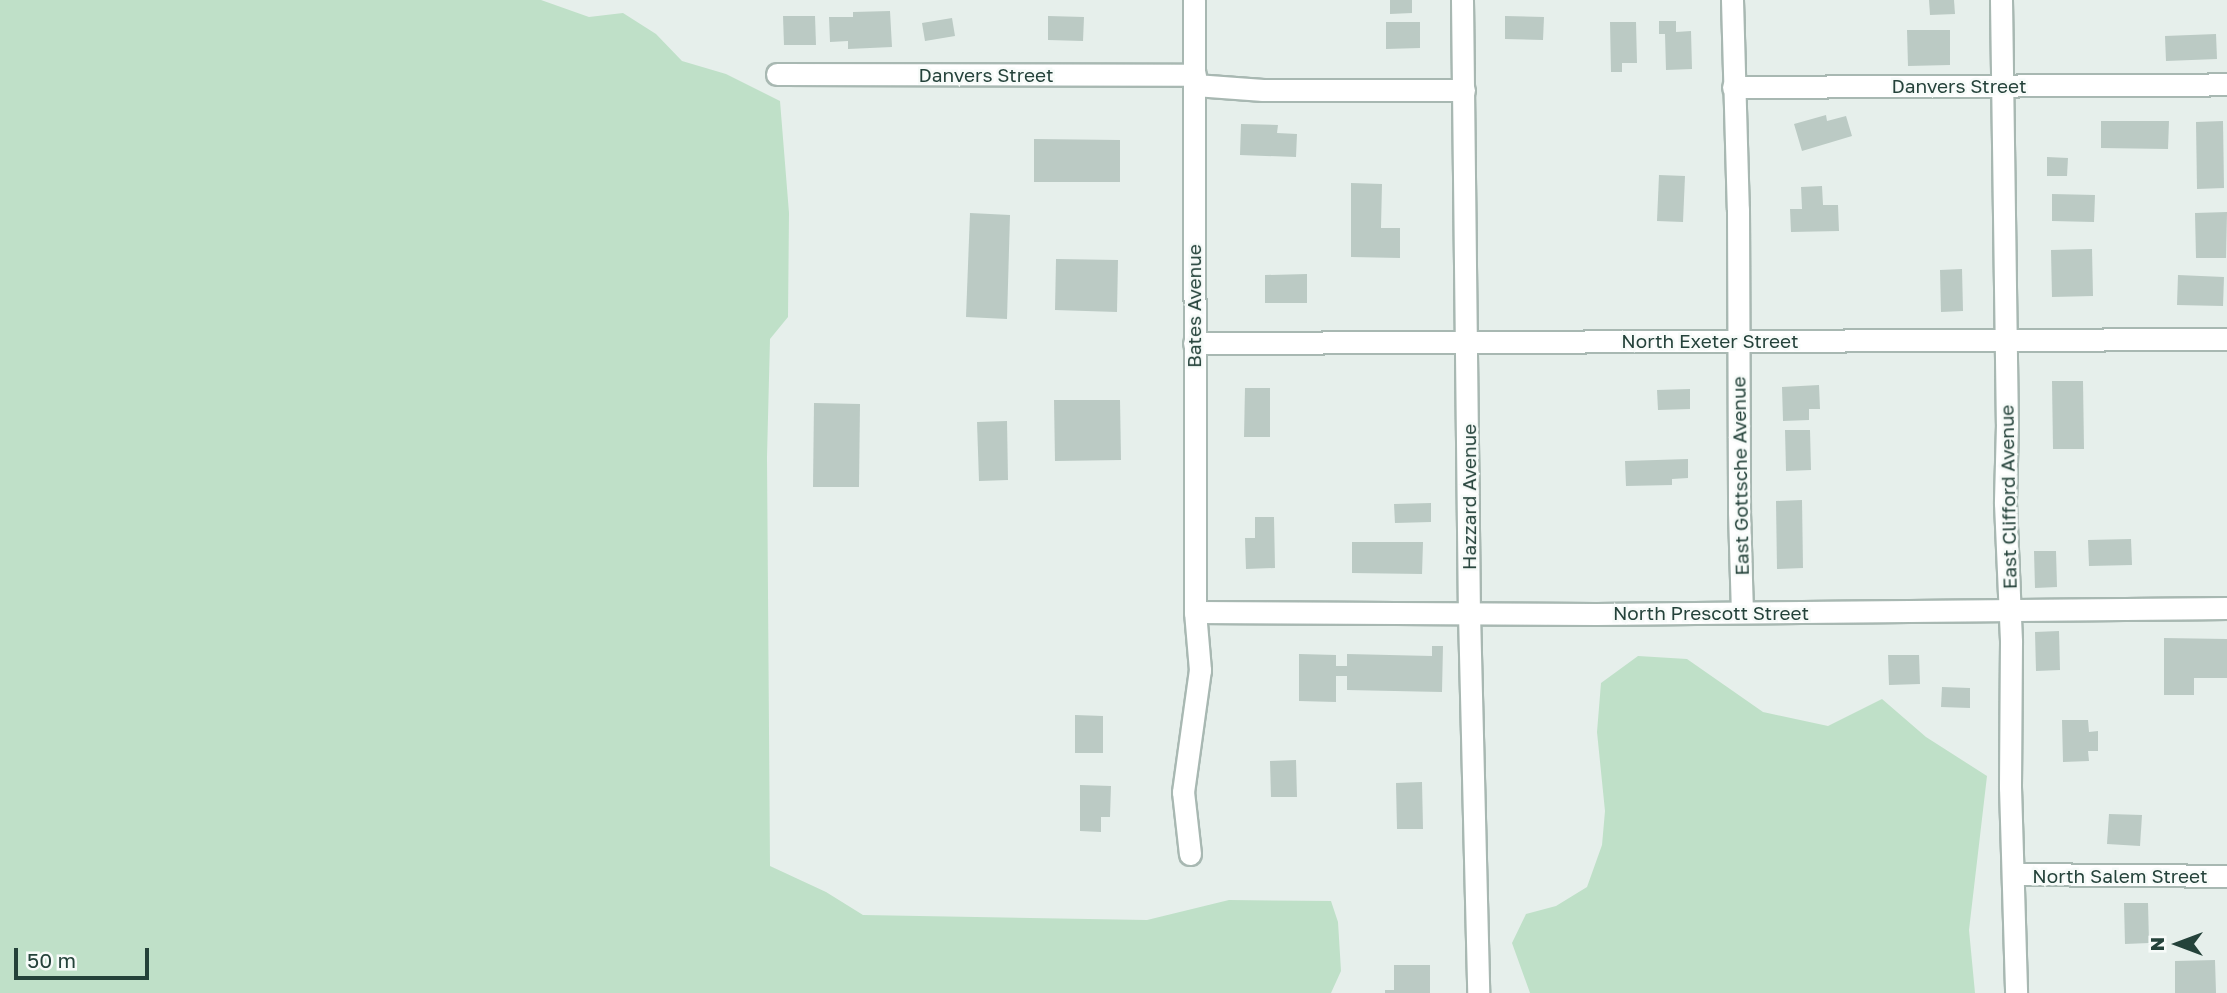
<!DOCTYPE html>
<style>
body{margin:0}
#map{position:relative;width:2227px;height:993px;overflow:hidden;background:#e6efeb;font-family:"Golos Text",sans-serif}
div>[style]{position:absolute}
.green>*{inset:0;background:#bfe0c8}
.building>*{inset:0;background:#bbcac4}
.roads{filter:drop-shadow(2px 0 #a8b8b2) drop-shadow(-2px 0 #a8b8b2) drop-shadow(0 2px #a8b8b2) drop-shadow(0 -2px #a8b8b2)}
.minor>*{height:21px;margin:-10.5px;padding:0 10.5px;transform-origin:10.5px;border-radius:10.5px;background:#fff}
span{translate:-50% -50%;white-space:nowrap;text-align:center;line-height:1.15;-webkit-text-stroke:5px #f7fbf9;paint-order:stroke}
.street-label{font-size:19px;color:#24423a}
.north{position:absolute;left:2143px;top:909px;width:70px;height:70px;-webkit-text-stroke:5px #f7fbf9;paint-order:stroke;rotate:270deg;font-size:19px;font-weight:700;line-height:28px;text-align:center;color:#24423a}
.north::after{content:'';display:block;margin:auto;width:24px;height:32px;background:#24423a;clip-path:polygon(50% 0,100% 100%,50% 72%,0 100%)}
.scale{position:absolute;left:14px;top:948px;width:135px;height:32px;box-sizing:border-box;border:4px solid #24423a;border-top:0;padding-left:9px;font-size:21px;line-height:24px;white-space:nowrap;color:#24423a;-webkit-text-stroke:5px #f7fbf9;paint-order:stroke}
</style>
<div id="map">
<div class="green">
<div style="clip-path:polygon(0 0,541px 0,589px 17px,623px 13px,656px 34px,682px 61px,726px 74px,780px 101px,789px 213px,788px 317px,770px 339px,767px 457px,770px 866px,826px 892px,863px 915px,1147px 920px,1229px 900px,1331px 901px,1338px 922px,1341px 971px,1331px 993px,0 993px)"></div>
<div style="clip-path:polygon(1638px 656px,1687px 659px,1763px 712px,1828px 726px,1882px 699px,1926px 737px,1987px 776px,1969px 930px,1975px 993px,1530px 993px,1512px 943px,1526px 914px,1556px 906px,1587px 887px,1602px 845px,1605px 811px,1597px 732px,1601px 683px)"></div>
</div>
<div class="building">
<div style="clip-path:polygon(1390px 0,1412px 0,1412px 13px,1390px 14px)"></div>
<div style="clip-path:polygon(1929px 0,1954px 0,1955px 14px,1930px 15px)"></div>
<div style="clip-path:polygon(890px 11px,892px 47px,848px 49px,848px 41px,830px 42px,829px 17px,853px 17px,853px 12px)"></div>
<div style="clip-path:polygon(783px 16px,815px 16px,816px 45px,784px 45px)"></div>
<div style="clip-path:polygon(1048px 16px,1084px 17px,1083px 41px,1048px 40px)"></div>
<div style="clip-path:polygon(1505px 16px,1544px 17px,1543px 40px,1505px 39px)"></div>
<div style="clip-path:polygon(952px 18px,955px 36px,925px 41px,922px 23px)"></div>
<div style="clip-path:polygon(1659px 21px,1676px 21px,1676px 32px,1691px 31px,1692px 69px,1666px 70px,1665px 34px,1659px 34px)"></div>
<div style="clip-path:polygon(1386px 22px,1420px 22px,1420px 48px,1386px 49px)"></div>
<div style="clip-path:polygon(1610px 22px,1636px 22px,1637px 63px,1622px 63px,1622px 72px,1611px 72px)"></div>
<div style="clip-path:polygon(1907px 30px,1950px 30px,1950px 65px,1908px 66px)"></div>
<div style="clip-path:polygon(2216px 34px,2217px 59px,2166px 61px,2165px 36px)"></div>
<div style="clip-path:polygon(1826px 115px,1827px 121px,1846px 116px,1852px 136px,1802px 151px,1794px 124px)"></div>
<div style="clip-path:polygon(2101px 121px,2169px 121px,2168px 149px,2101px 148px)"></div>
<div style="clip-path:polygon(2223px 121px,2224px 188px,2197px 189px,2196px 122px)"></div>
<div style="clip-path:polygon(1241px 124px,1278px 125px,1277px 133px,1297px 134px,1296px 157px,1240px 155px)"></div>
<div style="clip-path:polygon(1034px 139px,1120px 140px,1120px 182px,1034px 182px)"></div>
<div style="clip-path:polygon(2047px 157px,2068px 158px,2067px 176px,2047px 176px)"></div>
<div style="clip-path:polygon(1659px 175px,1685px 176px,1683px 222px,1657px 221px)"></div>
<div style="clip-path:polygon(1351px 183px,1382px 184px,1381px 228px,1400px 228px,1400px 258px,1351px 257px)"></div>
<div style="clip-path:polygon(1822px 186px,1823px 205px,1838px 205px,1839px 231px,1791px 232px,1790px 209px,1802px 209px,1801px 187px)"></div>
<div style="clip-path:polygon(2052px 194px,2095px 195px,2094px 222px,2052px 221px)"></div>
<div style="clip-path:polygon(2227px 212px,2226px 258px,2196px 258px,2195px 213px)"></div>
<div style="clip-path:polygon(970px 213px,1010px 215px,1007px 319px,966px 317px)"></div>
<div style="clip-path:polygon(2092px 249px,2093px 296px,2052px 297px,2051px 250px)"></div>
<div style="clip-path:polygon(1056px 259px,1118px 260px,1117px 312px,1055px 310px)"></div>
<div style="clip-path:polygon(1962px 269px,1963px 311px,1941px 312px,1940px 270px)"></div>
<div style="clip-path:polygon(1307px 274px,1307px 303px,1265px 303px,1265px 275px)"></div>
<div style="clip-path:polygon(2178px 275px,2224px 277px,2223px 306px,2177px 305px)"></div>
<div style="clip-path:polygon(2052px 381px,2083px 381px,2084px 449px,2053px 449px)"></div>
<div style="clip-path:polygon(1819px 385px,1820px 409px,1809px 409px,1809px 420px,1783px 421px,1782px 387px)"></div>
<div style="clip-path:polygon(1245px 388px,1270px 388px,1270px 437px,1244px 437px)"></div>
<div style="clip-path:polygon(1690px 389px,1690px 409px,1658px 410px,1657px 390px)"></div>
<div style="clip-path:polygon(1054px 400px,1120px 400px,1121px 460px,1055px 461px)"></div>
<div style="clip-path:polygon(814px 403px,860px 404px,859px 487px,813px 487px)"></div>
<div style="clip-path:polygon(1007px 421px,1008px 480px,979px 481px,977px 422px)"></div>
<div style="clip-path:polygon(1785px 430px,1810px 430px,1811px 470px,1786px 471px)"></div>
<div style="clip-path:polygon(1688px 459px,1688px 478px,1672px 479px,1672px 485px,1626px 486px,1625px 461px)"></div>
<div style="clip-path:polygon(1802px 500px,1803px 568px,1777px 569px,1776px 501px)"></div>
<div style="clip-path:polygon(1431px 503px,1431px 522px,1395px 523px,1394px 504px)"></div>
<div style="clip-path:polygon(1255px 517px,1274px 517px,1275px 568px,1246px 569px,1245px 538px,1255px 538px)"></div>
<div style="clip-path:polygon(2131px 539px,2132px 565px,2089px 566px,2088px 540px)"></div>
<div style="clip-path:polygon(1352px 542px,1423px 542px,1422px 574px,1352px 573px)"></div>
<div style="clip-path:polygon(2034px 551px,2056px 551px,2057px 587px,2035px 588px)"></div>
<div style="clip-path:polygon(2059px 631px,2060px 670px,2036px 671px,2035px 632px)"></div>
<div style="clip-path:polygon(2164px 638px,2227px 639px,2227px 678px,2194px 678px,2194px 695px,2164px 695px)"></div>
<div style="clip-path:polygon(1432px 646px,1443px 646px,1442px 692px,1347px 690px,1347px 676px,1336px 676px,1336px 702px,1299px 701px,1299px 654px,1336px 655px,1336px 666px,1347px 666px,1347px 654px,1432px 656px)"></div>
<div style="clip-path:polygon(1888px 655px,1919px 655px,1920px 684px,1889px 685px)"></div>
<div style="clip-path:polygon(1942px 687px,1970px 688px,1970px 708px,1941px 707px)"></div>
<div style="clip-path:polygon(1075px 715px,1103px 716px,1103px 753px,1075px 753px)"></div>
<div style="clip-path:polygon(2062px 720px,2088px 720px,2089px 732px,2098px 731px,2098px 751px,2088px 751px,2089px 761px,2063px 762px)"></div>
<div style="clip-path:polygon(1296px 760px,1297px 797px,1271px 797px,1270px 761px)"></div>
<div style="clip-path:polygon(1422px 782px,1423px 829px,1397px 829px,1396px 783px)"></div>
<div style="clip-path:polygon(1080px 785px,1111px 786px,1110px 817px,1101px 817px,1101px 832px,1080px 831px)"></div>
<div style="clip-path:polygon(2109px 814px,2142px 815px,2140px 846px,2107px 844px)"></div>
<div style="clip-path:polygon(2124px 903px,2148px 903px,2149px 943px,2125px 944px)"></div>
<div style="clip-path:polygon(2215px 960px,2216px 993px,2175px 993px,2175px 961px)"></div>
<div style="clip-path:polygon(1394px 965px,1430px 965px,1430px 993px,1385px 993px,1385px 990px,1394px 990px)"></div>
</div>
<div class="roads">
<div class="minor">
<div style="left:1462px;top:0;width:613px;rotate:89.35deg"></div>
<div style="left:1469px;top:613px;width:380px;rotate:88.6deg"></div>
<div style="left:1732px;top:0;width:209px;rotate:88.4deg"></div>
<div style="left:1738px;top:209px;width:303px;rotate:89.8deg"></div>
<div style="left:1739px;top:512px;width:100px;rotate:88.3deg"></div>
<div style="left:2001px;top:0;width:424px;rotate:89.2deg"></div>
<div style="left:2007px;top:424px;width:79px;rotate:91.5deg"></div>
<div style="left:2005px;top:503px;width:139px;rotate:87.5deg"></div>
<div style="left:2011px;top:642px;width:145px;rotate:90.4deg"></div>
<div style="left:2010px;top:787px;width:206px;rotate:88.3deg"></div>
<div style="left:777px;top:74px;width:418px;rotate:0.1deg"></div>
<div style="left:1195px;top:85px;width:68px;rotate:4.2deg"></div>
<div style="left:1263px;top:90px;width:201px"></div>
<div style="left:1733px;top:87px;width:494px;rotate:-0.3deg"></div>
<div style="left:1194px;top:343px;width:1033px;rotate:-0.22deg"></div>
<div style="left:1195px;top:612px;width:401px;rotate:0.3deg"></div>
<div style="left:1596px;top:614px;width:631px;rotate:-0.54deg"></div>
<div style="left:1190px;top:854px;width:62px;rotate:-96.4deg"></div>
<div style="left:1183px;top:792px;width:123px;rotate:-82.1deg"></div>
<div style="left:1200px;top:670px;width:58px;rotate:-94.9deg"></div>
<div style="left:1195px;top:612px;width:612px;rotate:-90.09deg"></div>
<div style="left:2013px;top:874px;width:214px;rotate:0.5deg"></div>
</div>
</div>
<div class="street-label">
<span style="left:986px;top:75px">Danvers Street</span>
<span style="left:1959px;top:86px">Danvers Street</span>
<span style="left:1194px;top:306px;rotate:-90deg">Bates Avenue</span>
<span style="left:1710px;top:341px">North Exeter Street</span>
<span style="left:1740px;top:476px;rotate:-91deg">East Gottsche Avenue</span>
<span style="left:1469px;top:497px;rotate:-90deg">Hazzard Avenue</span>
<span style="left:2008px;top:497px;rotate:-91deg">East Clifford Avenue</span>
<span style="left:1711px;top:613px">North Prescott Street</span>
<span style="left:2120px;top:876px">North Salem Street</span>
</div>
<div class="north">N</div>
<div class="scale">50 m</div>
</div>
